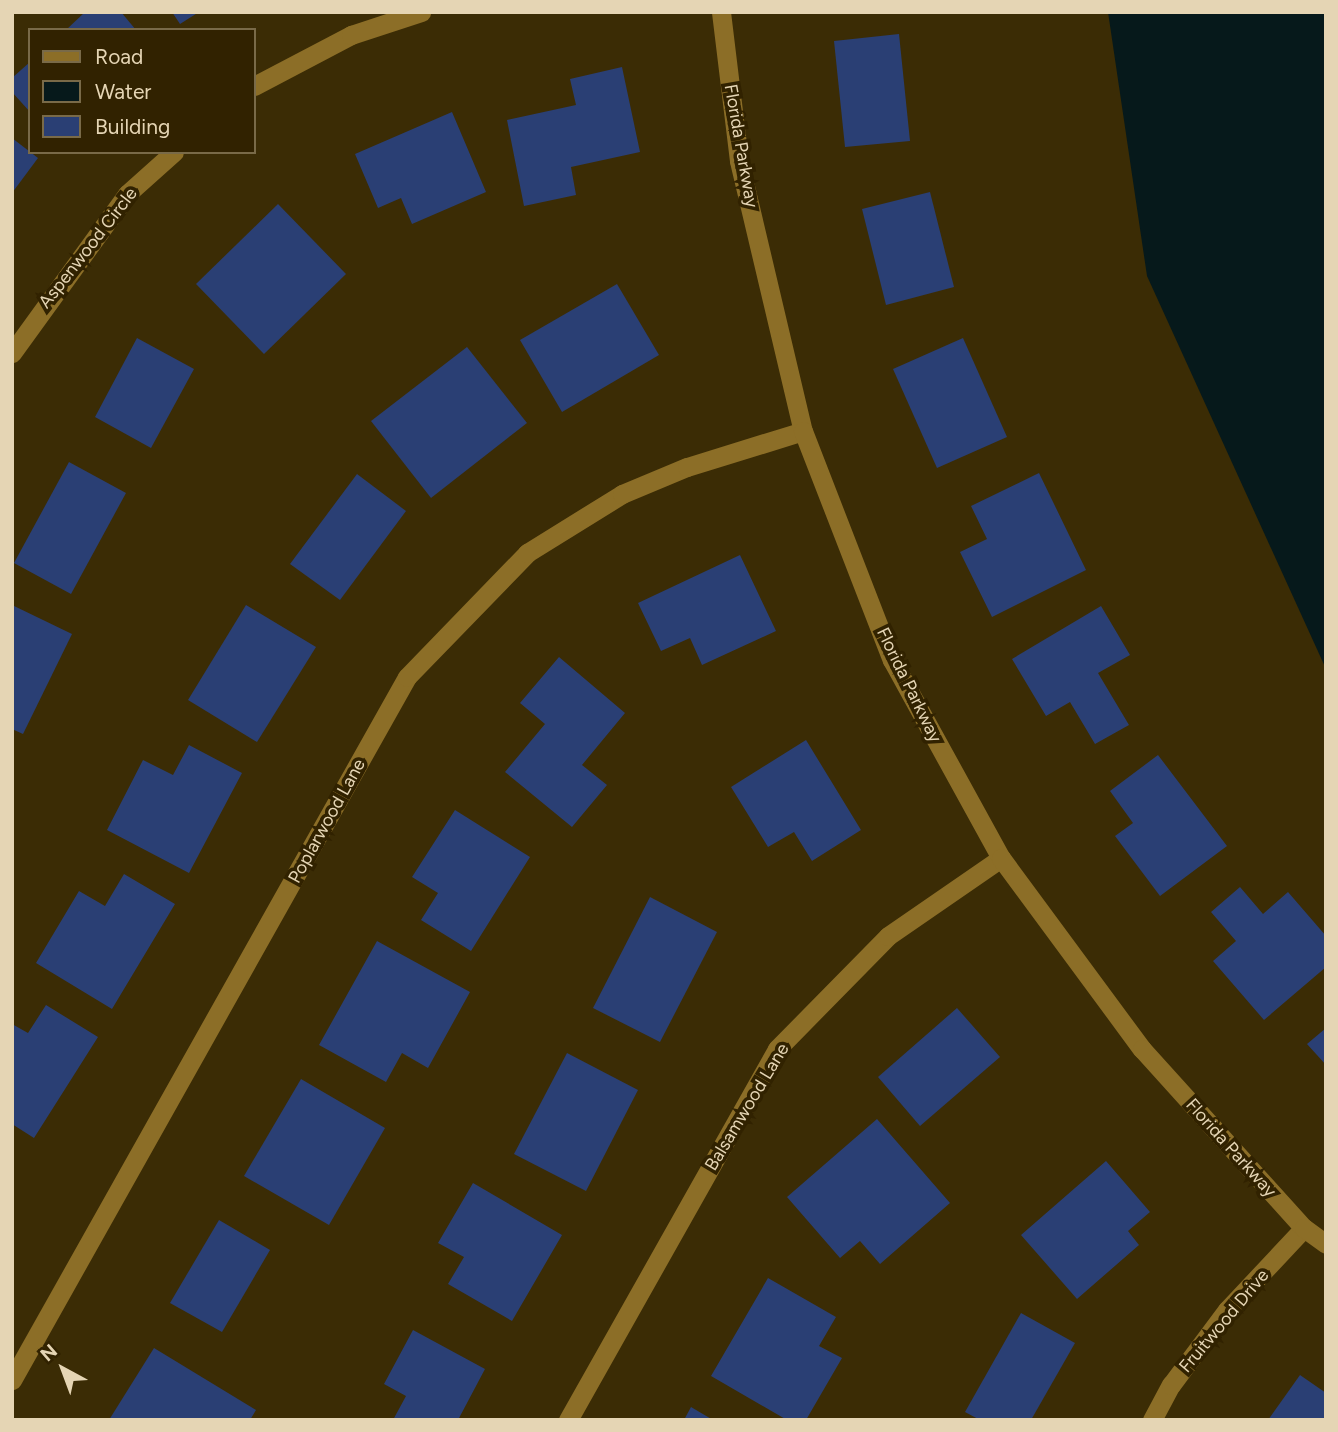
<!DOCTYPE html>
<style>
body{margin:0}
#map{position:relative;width:1338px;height:1432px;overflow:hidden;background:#3b2c05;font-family:Figtree,sans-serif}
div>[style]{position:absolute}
.water>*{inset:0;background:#06191b}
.building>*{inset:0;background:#2a3f74}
.minor>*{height:19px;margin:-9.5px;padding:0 9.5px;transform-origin:9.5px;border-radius:9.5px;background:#8c6e27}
.tertiary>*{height:19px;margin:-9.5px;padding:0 9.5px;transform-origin:9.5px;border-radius:9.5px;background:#8c6e27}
span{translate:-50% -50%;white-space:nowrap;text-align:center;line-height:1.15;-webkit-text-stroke:7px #312200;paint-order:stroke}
.street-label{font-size:18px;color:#e5d5b4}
.frame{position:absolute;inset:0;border:14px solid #e5d5b4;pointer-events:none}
.legend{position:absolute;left:28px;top:28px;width:228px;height:126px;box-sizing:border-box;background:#312200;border:2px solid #796a48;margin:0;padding:9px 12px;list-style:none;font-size:21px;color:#e5d5b4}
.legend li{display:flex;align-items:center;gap:14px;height:35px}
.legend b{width:35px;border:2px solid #796a48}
.north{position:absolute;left:28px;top:1334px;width:70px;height:70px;-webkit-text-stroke:5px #312200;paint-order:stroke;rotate:319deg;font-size:19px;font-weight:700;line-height:28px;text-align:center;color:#e5d5b4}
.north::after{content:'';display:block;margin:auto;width:24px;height:32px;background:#e5d5b4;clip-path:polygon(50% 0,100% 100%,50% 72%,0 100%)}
</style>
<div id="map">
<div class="water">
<div style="clip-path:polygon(1108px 12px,1326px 12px,1326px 669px,1147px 276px)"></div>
</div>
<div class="building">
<div style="clip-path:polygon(85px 12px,121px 12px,136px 30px,66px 30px)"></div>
<div style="clip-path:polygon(172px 12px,199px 12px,180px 24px)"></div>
<div style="clip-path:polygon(899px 34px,910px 141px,845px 147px,834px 41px)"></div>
<div style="clip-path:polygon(30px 62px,30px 112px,12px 92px,12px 78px)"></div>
<div style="clip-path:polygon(622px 67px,640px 152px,571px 167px,576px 195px,524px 206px,507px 120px,576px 105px,570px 79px)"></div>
<div style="clip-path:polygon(452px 112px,486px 192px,412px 224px,401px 198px,378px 208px,355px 154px)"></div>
<div style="clip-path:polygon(12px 138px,38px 158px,12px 193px)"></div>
<div style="clip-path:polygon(930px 192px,954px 287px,886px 305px,862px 209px)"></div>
<div style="clip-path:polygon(278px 204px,346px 274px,264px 354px,196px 284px)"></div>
<div style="clip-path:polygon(617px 284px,659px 355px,562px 412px,520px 340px)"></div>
<div style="clip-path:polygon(137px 338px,194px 369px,151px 448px,95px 417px)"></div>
<div style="clip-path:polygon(963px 338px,1007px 437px,937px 468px,893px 369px)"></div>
<div style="clip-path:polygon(467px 347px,527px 423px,431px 498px,371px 421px)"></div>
<div style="clip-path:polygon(69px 462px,126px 493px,71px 594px,14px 563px)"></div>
<div style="clip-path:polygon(1039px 473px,1086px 570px,992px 617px,960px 552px,987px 539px,971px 506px)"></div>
<div style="clip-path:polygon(357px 474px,406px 511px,340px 600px,290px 564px)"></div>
<div style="clip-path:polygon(740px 555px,776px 631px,702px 665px,690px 638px,661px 651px,638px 603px)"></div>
<div style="clip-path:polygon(12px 605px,72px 634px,23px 734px,12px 729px)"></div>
<div style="clip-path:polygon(246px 605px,316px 647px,257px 742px,188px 700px)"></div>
<div style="clip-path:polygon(1101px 606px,1130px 655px,1098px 673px,1129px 725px,1095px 744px,1070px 702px,1046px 716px,1012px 659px)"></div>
<div style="clip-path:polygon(559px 657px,625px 713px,582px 765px,607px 785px,572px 827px,505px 772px,545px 724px,520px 703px)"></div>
<div style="clip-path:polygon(806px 740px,861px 830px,812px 861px,794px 832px,768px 847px,731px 787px)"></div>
<div style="clip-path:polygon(189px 745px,242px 773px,189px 873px,107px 830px,143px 760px,173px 775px)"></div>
<div style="clip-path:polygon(1158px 755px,1227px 846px,1160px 896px,1115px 836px,1133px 823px,1110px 791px)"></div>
<div style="clip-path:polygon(455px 810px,530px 857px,471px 951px,421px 920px,438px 893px,412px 877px)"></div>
<div style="clip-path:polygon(124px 874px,175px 904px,112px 1009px,36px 963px,79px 891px,105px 906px)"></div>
<div style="clip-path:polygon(1240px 887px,1263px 914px,1288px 892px,1326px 936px,1326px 967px,1264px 1020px,1213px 961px,1236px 941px,1211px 912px)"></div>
<div style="clip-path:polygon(650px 897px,717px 932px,660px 1042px,593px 1008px)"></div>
<div style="clip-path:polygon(377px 941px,470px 992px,428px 1068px,402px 1053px,386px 1082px,319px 1045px)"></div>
<div style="clip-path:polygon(46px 1005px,98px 1037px,34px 1138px,12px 1124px,12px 1024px,28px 1033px)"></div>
<div style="clip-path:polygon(957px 1008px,1000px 1057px,920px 1126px,878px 1077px)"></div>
<div style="clip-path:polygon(1326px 1028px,1326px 1065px,1307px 1044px)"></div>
<div style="clip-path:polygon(567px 1053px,638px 1090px,586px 1191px,514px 1154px)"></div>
<div style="clip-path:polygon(301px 1079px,385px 1128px,329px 1225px,244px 1176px)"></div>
<div style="clip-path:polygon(877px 1119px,950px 1203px,880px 1264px,860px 1241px,840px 1258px,787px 1197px)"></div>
<div style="clip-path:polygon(1106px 1161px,1150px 1212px,1128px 1231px,1139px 1245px,1077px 1299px,1021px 1235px)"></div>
<div style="clip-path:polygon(473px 1183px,562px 1235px,512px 1321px,448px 1284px,464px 1257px,438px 1243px)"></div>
<div style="clip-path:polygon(219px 1220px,270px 1250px,222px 1332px,170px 1303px)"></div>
<div style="clip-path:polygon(768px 1278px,836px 1317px,819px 1346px,842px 1358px,806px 1420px,787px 1420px,711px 1376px)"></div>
<div style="clip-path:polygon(1021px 1313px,1075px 1343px,1031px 1420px,980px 1420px,965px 1412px)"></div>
<div style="clip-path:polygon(413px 1330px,485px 1369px,458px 1420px,393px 1420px,406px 1396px,384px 1384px)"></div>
<div style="clip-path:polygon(154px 1348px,256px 1410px,250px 1420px,109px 1420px)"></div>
<div style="clip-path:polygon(1300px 1375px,1326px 1393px,1326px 1420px,1268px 1420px)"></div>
<div style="clip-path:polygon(691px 1407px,713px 1420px,684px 1420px)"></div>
</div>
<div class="minor">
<div style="left:254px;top:86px;width:110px;rotate:-27.7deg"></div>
<div style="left:351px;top:35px;width:74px;rotate:-18.2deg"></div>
<div style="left:12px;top:353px;width:196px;rotate:-54.1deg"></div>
<div style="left:127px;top:194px;width:63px;rotate:-41.8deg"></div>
<div style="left:12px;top:1380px;width:806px;rotate:-60.67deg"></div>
<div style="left:407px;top:677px;width:173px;rotate:-45.9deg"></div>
<div style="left:527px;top:553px;width:112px;rotate:-31.8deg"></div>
<div style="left:622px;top:494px;width:70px;rotate:-22.6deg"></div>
<div style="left:687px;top:467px;width:121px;rotate:-17.2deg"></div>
<div style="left:568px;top:1420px;width:426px;rotate:-60.6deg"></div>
<div style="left:777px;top:1049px;width:158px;rotate:-45.5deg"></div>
<div style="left:888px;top:936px;width:137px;rotate:-34.6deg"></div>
<div style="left:1152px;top:1420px;width:40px;rotate:-62deg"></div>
<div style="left:1171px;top:1385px;width:94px;rotate:-53.3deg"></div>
<div style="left:1227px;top:1310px;width:112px;rotate:-46.8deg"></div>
</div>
<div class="tertiary">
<div style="left:721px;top:12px;width:150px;rotate:83.1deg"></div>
<div style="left:739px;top:161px;width:277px;rotate:76.7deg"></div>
<div style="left:803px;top:431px;width:246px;rotate:68.8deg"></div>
<div style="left:892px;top:660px;width:226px;rotate:61.2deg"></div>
<div style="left:1001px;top:858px;width:237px;rotate:53.6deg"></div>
<div style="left:1142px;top:1049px;width:241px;rotate:47.9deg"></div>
<div style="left:1304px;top:1228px;width:27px;rotate:36deg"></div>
</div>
<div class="street-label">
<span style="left:741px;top:146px;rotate:80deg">Florida Parkway</span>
<span style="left:88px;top:248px;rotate:-52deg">Aspenwood Circle</span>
<span style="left:909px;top:685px;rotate:64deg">Florida Parkway</span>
<span style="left:327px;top:821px;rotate:-61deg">Poplarwood Lane</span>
<span style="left:747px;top:1107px;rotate:-59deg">Balsamwood Lane</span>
<span style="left:1231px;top:1148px;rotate:48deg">Florida Parkway</span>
<span style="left:1224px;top:1321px;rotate:-50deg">Fruitwood Drive</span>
</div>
<div class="frame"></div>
<ul class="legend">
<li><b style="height:9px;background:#8c6e27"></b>Road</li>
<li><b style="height:19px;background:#06191b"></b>Water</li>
<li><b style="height:19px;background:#2a3f74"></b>Building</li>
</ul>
<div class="north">N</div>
</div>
